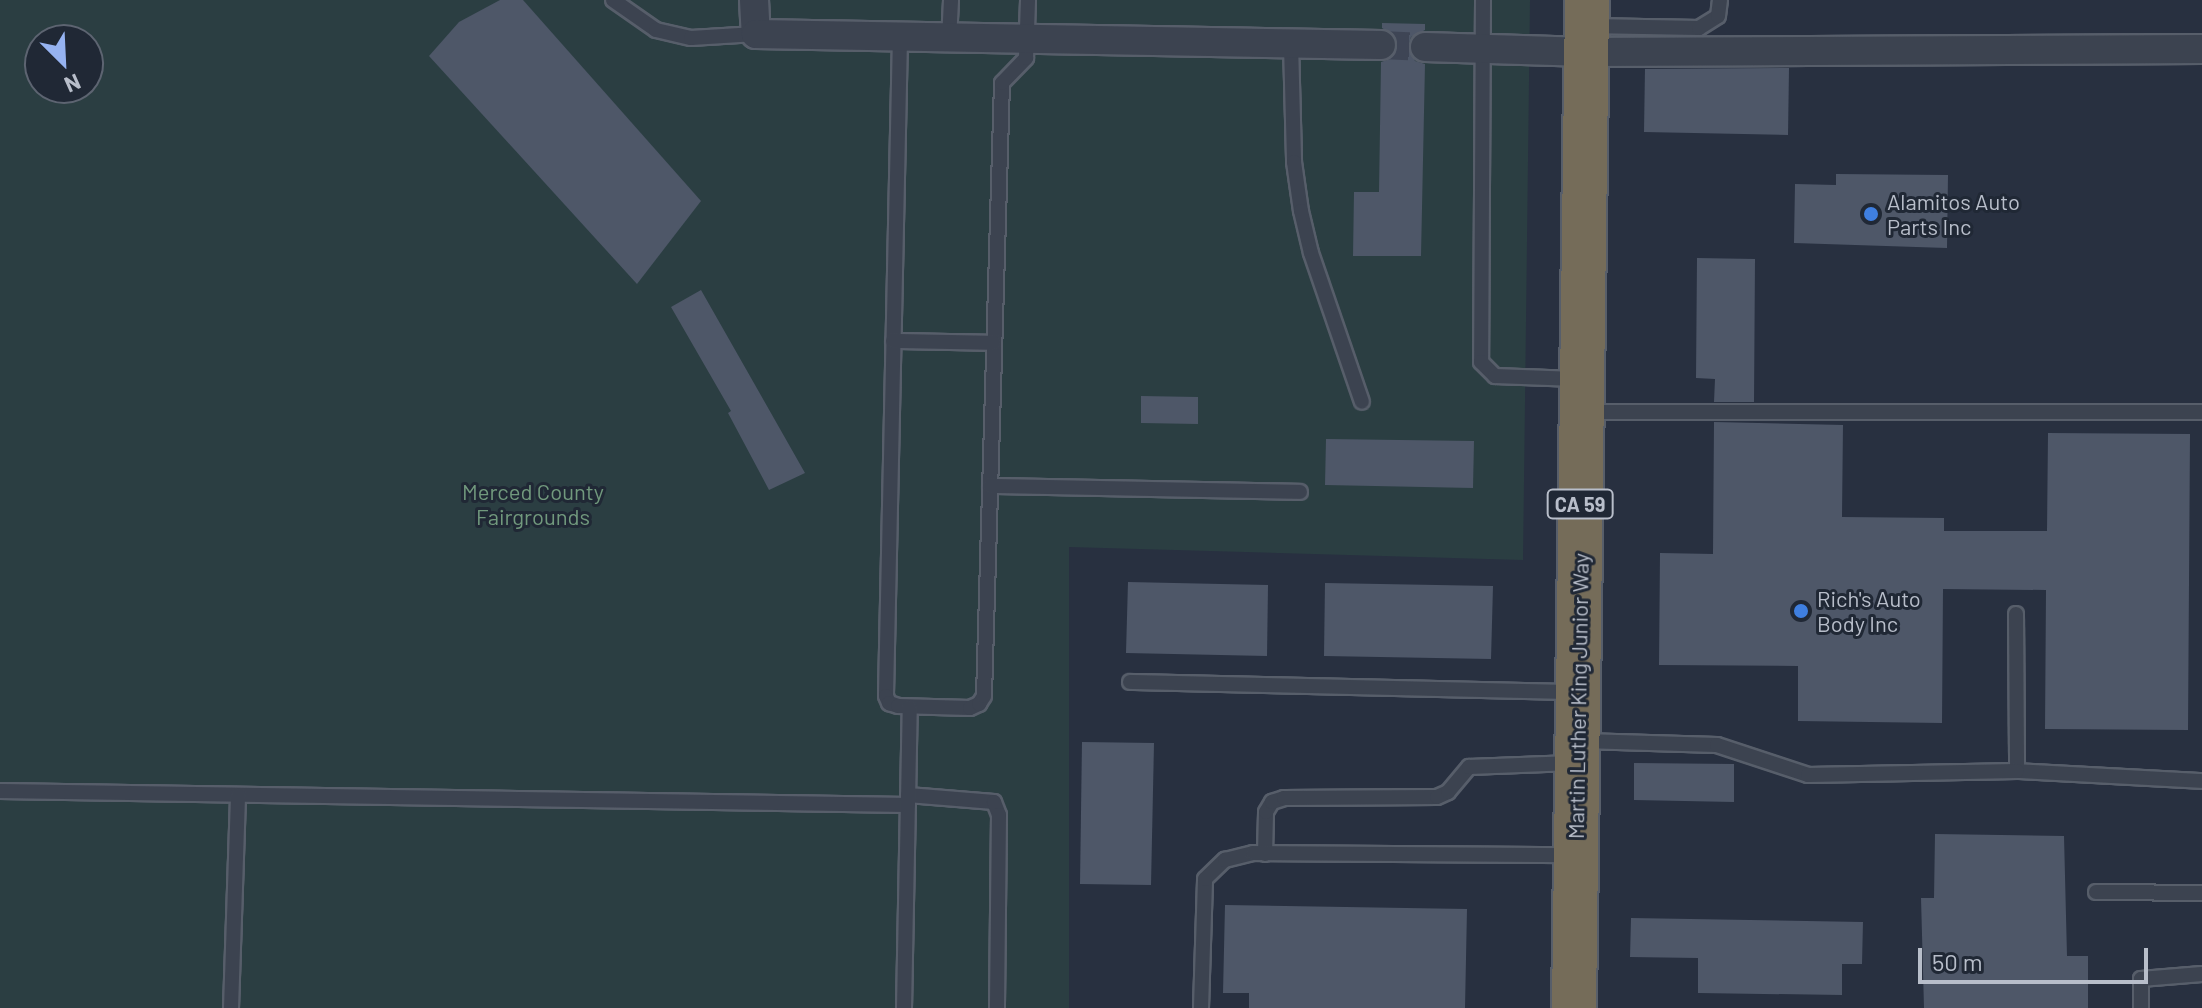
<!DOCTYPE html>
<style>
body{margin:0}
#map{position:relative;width:2202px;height:1008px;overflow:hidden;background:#283040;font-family:Barlow,sans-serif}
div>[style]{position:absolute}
.green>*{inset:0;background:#2b3e42}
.building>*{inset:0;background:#4e5768}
.street-tunnel>*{height:28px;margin-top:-14px;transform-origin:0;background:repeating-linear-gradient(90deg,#3e4555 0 28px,transparent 0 42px)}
.roads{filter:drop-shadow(2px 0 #575e6a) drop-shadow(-2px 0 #575e6a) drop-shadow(0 2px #575e6a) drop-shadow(0 -2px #575e6a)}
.lane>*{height:14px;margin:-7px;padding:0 7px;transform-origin:7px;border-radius:7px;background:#3c4350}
.street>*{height:28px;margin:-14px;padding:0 14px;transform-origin:14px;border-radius:14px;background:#3c4350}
.highway>*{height:44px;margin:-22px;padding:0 22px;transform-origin:22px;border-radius:22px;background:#756c59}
.dots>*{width:22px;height:22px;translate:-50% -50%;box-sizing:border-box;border:4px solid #202835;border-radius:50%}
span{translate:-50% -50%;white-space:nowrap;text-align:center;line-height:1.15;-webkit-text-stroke:6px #202835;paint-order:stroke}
.shield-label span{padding:2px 6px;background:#202835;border:2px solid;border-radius:6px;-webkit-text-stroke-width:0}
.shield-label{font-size:20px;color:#b8beca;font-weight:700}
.poi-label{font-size:22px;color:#b8beca}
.left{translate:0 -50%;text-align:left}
.park-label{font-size:22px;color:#71997d}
.street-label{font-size:22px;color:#b8beca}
.north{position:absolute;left:24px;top:24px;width:80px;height:80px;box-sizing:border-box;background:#202835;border:2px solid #5d6471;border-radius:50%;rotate:156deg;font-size:22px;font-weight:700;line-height:32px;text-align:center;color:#b8beca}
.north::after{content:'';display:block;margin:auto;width:28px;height:36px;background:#96b3f1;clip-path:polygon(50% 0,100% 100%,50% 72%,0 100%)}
.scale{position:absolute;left:1918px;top:948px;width:230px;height:36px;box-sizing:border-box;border:4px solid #b8beca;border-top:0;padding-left:10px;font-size:24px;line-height:28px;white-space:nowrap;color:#b8beca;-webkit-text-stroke:6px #202835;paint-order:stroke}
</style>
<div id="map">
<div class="green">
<div style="clip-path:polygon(evenodd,0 0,1530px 0,1523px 560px,1069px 547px,1069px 1008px,0 1008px,0 0,40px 40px,88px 40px,88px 88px,40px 88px,40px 40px)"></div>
</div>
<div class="building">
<div style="clip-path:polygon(500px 0,523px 0,701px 201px,637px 284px,429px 56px,459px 22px)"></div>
<div style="clip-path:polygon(1382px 23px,1425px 24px,1425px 30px,1411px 37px,1408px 47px,1415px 61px,1425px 64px,1421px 256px,1353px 256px,1354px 192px,1379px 192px,1381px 62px,1390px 59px,1398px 46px,1395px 36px,1382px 28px)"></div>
<div style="clip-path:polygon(1789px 68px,1788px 135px,1644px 132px,1645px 69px)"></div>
<div style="clip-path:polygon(1836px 174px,1948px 175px,1947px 248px,1794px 243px,1795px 184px,1836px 185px)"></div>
<div style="clip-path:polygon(1697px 258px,1755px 259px,1754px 402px,1714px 402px,1715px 379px,1696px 378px)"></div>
<div style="clip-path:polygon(701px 290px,805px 473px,769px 490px,728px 413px,731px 411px,671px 307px)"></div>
<div style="clip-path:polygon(1141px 396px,1198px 397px,1198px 424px,1141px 423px)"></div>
<div style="clip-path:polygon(1714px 422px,1843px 425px,1842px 517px,1944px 518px,1944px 531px,2047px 531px,2048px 433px,2190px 434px,2188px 730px,2045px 729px,2046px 590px,1943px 589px,1942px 723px,1798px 721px,1798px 666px,1659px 665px,1660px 553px,1713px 554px)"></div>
<div style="clip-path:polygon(1326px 439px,1474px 441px,1473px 488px,1325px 485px)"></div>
<div style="clip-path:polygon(1128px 582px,1268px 585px,1267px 656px,1126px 653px)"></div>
<div style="clip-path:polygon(1325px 583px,1493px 586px,1491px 659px,1324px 656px)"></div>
<div style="clip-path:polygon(1082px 742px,1154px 743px,1151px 885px,1080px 884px)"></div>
<div style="clip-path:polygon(1634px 763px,1734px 764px,1734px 802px,1634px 800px)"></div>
<div style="clip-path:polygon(1935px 834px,2064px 836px,2067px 956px,2088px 956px,2088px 1008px,1924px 1008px,1921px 898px,1934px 898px)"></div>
<div style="clip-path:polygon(1225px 905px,1467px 909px,1465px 1008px,1249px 1008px,1249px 993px,1223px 993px)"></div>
<div style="clip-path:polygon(1631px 918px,1863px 922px,1862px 964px,1842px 964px,1842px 995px,1698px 993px,1698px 958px,1630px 957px)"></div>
</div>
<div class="street-tunnel">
<div style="left:1381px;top:45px;width:44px;rotate:2.6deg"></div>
</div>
<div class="roads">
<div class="lane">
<div style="left:613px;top:0;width:52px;rotate:34.9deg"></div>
<div style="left:656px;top:30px;width:36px;rotate:13deg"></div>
<div style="left:691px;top:38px;width:65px;rotate:-3.5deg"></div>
<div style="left:1483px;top:0;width:362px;rotate:90.3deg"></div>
<div style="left:1481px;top:362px;width:20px;rotate:45deg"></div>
<div style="left:1495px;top:376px;width:81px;rotate:2.1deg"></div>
<div style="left:1590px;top:26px;width:109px;rotate:1.1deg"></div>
<div style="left:1699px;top:28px;width:22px;rotate:-32deg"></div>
<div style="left:1718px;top:16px;width:16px;rotate:-83deg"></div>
<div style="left:900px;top:37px;width:659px;rotate:91.22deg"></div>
<div style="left:886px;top:696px;width:8px;rotate:67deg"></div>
<div style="left:889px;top:703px;width:9px;rotate:18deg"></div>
<div style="left:898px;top:706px;width:72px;rotate:1.6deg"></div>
<div style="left:970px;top:708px;width:10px;rotate:-24deg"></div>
<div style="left:979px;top:704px;width:9px;rotate:-58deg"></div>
<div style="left:984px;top:696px;width:613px;rotate:-88.32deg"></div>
<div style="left:1002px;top:83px;width:35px;rotate:-46deg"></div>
<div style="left:1026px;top:58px;width:58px;rotate:-88deg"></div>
<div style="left:949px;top:40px;width:40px;rotate:-87.1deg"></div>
<div style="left:1291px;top:44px;width:118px;rotate:88.5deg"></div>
<div style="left:1294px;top:162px;width:49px;rotate:81.9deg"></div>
<div style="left:1301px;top:211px;width:43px;rotate:76.6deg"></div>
<div style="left:1311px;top:253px;width:157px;rotate:71.1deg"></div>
<div style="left:893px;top:341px;width:101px;rotate:1.1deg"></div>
<div style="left:1586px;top:412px;width:616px"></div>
<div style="left:990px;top:486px;width:310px;rotate:1.1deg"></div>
<div style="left:2016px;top:614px;width:157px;rotate:89.6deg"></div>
<div style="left:2017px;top:771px;width:185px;rotate:3.1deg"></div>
<div style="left:1130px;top:682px;width:442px;rotate:1.3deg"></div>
<div style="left:1583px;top:741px;width:134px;rotate:1.7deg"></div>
<div style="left:1717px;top:745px;width:96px;rotate:18.2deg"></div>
<div style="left:1808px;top:775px;width:209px;rotate:-1.1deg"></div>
<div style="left:0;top:791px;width:908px;rotate:0.88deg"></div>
<div style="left:908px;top:795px;width:86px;rotate:4.7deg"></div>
<div style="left:994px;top:802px;width:14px;rotate:69deg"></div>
<div style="left:999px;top:815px;width:193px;rotate:90.6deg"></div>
<div style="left:1265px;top:854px;width:42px;rotate:-88.6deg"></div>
<div style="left:1266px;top:812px;width:12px;rotate:-59deg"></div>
<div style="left:1272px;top:802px;width:13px;rotate:-18deg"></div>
<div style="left:1284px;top:798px;width:153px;rotate:-0.4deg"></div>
<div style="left:1437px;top:797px;width:12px;rotate:-24deg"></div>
<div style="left:1448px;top:792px;width:33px;rotate:-50deg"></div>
<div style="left:1469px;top:767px;width:103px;rotate:-2.2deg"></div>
<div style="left:2096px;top:892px;width:106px;rotate:0.5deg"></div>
<div style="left:231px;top:1008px;width:213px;rotate:-88.1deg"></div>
<div style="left:904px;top:1008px;width:301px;rotate:-88.9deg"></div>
<div style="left:1201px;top:1008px;width:129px;rotate:-88.2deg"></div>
<div style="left:1205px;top:879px;width:28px;rotate:-44deg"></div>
<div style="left:1225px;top:860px;width:29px;rotate:-14deg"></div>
<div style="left:1253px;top:853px;width:318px;rotate:0.4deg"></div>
<div style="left:2141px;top:1008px;width:29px;rotate:-90deg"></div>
<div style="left:2141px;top:979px;width:61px;rotate:-4.7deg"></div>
</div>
<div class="street">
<div style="left:754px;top:0;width:34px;rotate:87deg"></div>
<div style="left:756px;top:34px;width:625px;rotate:1.01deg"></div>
<div style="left:1425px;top:47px;width:162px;rotate:1.8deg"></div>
<div style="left:1587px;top:52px;width:615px;rotate:-0.28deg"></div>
</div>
<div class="highway">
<div style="left:1574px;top:1008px;width:1008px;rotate:-89.26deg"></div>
</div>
</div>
<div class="dots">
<div style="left:1871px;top:214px;background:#3f7fe0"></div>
<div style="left:1801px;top:611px;background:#3f7fe0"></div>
</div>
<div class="shield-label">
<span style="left:1580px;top:504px">CA 59</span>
</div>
<div class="poi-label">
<span class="left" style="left:1887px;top:214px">Alamitos Auto<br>Parts Inc</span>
<span class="left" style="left:1817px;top:611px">Rich's Auto<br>Body Inc</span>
</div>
<div class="park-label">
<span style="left:533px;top:504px">Merced County<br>Fairgrounds</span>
</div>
<div class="street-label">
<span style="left:1578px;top:696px;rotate:-89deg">Martin Luther King Junior Way</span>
</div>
<div class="north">N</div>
<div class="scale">50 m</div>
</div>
